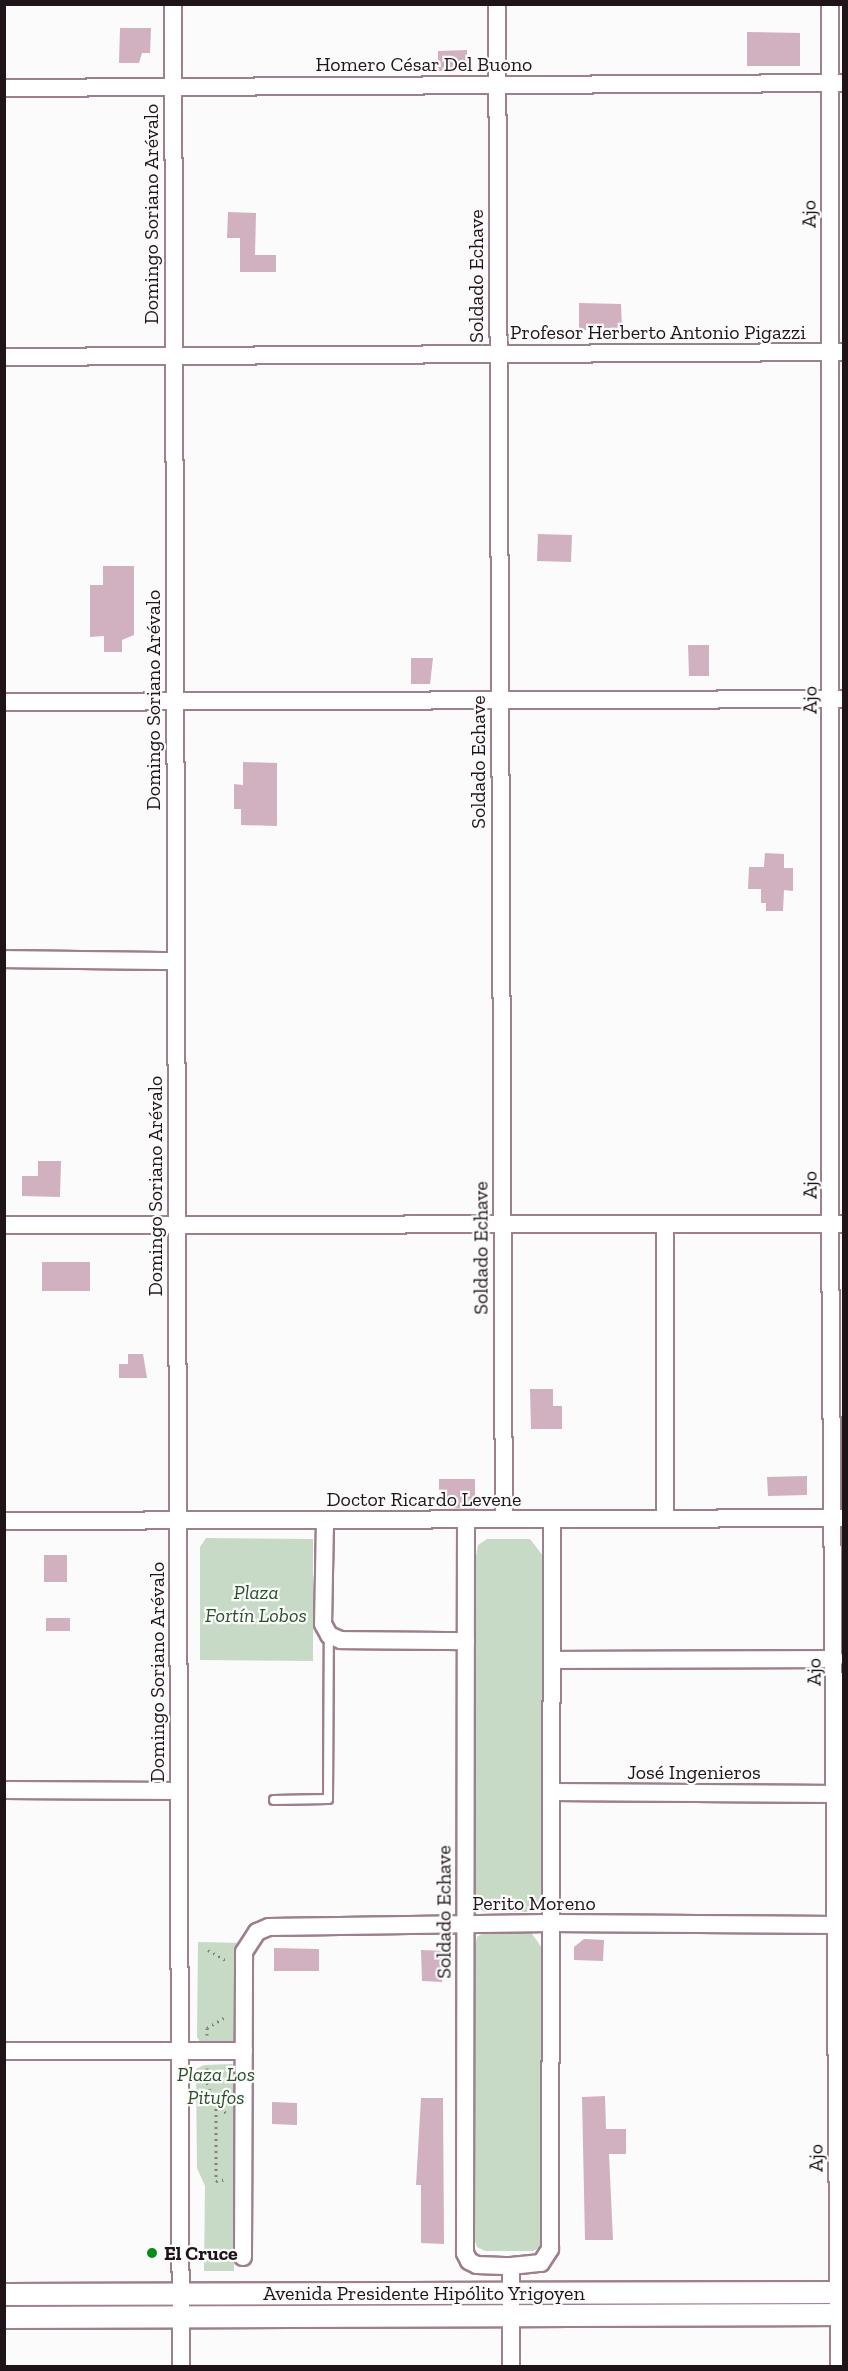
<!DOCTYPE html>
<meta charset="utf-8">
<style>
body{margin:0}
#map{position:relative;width:848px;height:2371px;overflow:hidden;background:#fbfbfb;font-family:"Zilla Slab",serif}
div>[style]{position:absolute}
.green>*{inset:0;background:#c7dac6}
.building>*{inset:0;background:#d1b0bf}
.path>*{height:3px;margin-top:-1.5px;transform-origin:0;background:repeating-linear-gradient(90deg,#847e80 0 1.5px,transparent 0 6px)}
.roads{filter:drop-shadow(2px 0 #9e808d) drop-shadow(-2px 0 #9e808d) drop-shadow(0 2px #9e808d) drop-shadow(0 -2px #9e808d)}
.service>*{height:8px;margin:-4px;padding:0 4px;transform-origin:4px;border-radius:4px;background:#fff}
.minor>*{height:16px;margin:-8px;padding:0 8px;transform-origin:8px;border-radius:8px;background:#fff}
.tertiary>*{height:21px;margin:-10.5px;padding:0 10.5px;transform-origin:10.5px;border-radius:10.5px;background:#fff}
.dots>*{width:16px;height:16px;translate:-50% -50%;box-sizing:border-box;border:3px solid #fbfbfb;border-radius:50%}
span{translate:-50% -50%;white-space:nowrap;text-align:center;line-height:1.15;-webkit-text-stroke:4.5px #fbfbfb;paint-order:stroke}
.street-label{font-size:20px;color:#1f1419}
.park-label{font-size:20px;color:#2b4f2b;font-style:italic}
.poi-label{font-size:20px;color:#1f1419;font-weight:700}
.left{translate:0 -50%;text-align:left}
.frame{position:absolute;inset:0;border:6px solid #1f1419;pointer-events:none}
</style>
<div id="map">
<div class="green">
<div style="clip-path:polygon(206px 1538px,313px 1539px,313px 1661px,200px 1660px,200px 1547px)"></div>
<div style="clip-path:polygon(487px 1539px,530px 1539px,543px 1556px,542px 1899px,539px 1909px,532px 1912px,485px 1912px,476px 1907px,474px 1899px,476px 1556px,478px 1545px)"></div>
<div style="clip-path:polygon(486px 1931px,530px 1931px,542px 1948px,542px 2238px,539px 2248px,533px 2251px,485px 2251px,477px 2247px,474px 2238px,475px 1948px,477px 1937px)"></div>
<div style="clip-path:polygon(198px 1942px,242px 1943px,241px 2037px,234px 2045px,202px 2045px,197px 2037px)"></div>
<div style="clip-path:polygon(232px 2064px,238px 2069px,234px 2271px,204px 2271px,205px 2186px,197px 2168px,196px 2069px,204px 2065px)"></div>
</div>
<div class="building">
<div style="clip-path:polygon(120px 28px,151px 28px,150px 53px,142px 53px,139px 63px,119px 63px)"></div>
<div style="clip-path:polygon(747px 32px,800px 33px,800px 66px,747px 66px)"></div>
<div style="clip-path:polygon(467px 50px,467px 70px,438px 71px,438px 51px)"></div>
<div style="clip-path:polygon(228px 212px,256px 213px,255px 255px,276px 255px,276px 272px,240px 272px,240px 238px,227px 238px)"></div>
<div style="clip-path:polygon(579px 303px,621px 304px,622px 329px,579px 330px)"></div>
<div style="clip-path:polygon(538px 534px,572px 535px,571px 562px,537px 561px)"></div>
<div style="clip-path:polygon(103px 566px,134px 566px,134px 635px,122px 640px,122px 652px,104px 652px,104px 636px,90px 637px,90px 585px,103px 585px)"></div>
<div style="clip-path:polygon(688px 645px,709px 645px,709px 676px,689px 676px)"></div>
<div style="clip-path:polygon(411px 658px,433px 658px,430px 684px,411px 684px)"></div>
<div style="clip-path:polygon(243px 762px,277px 763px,277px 826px,241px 825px,241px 809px,234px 809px,234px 784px,243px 785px)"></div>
<div style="clip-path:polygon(765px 853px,784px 854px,784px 868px,793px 868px,793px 891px,784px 890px,783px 911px,766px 911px,766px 903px,761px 903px,761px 889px,748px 889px,749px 867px,764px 867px)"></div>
<div style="clip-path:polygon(38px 1161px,61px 1161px,60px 1197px,22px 1196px,22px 1176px,38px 1176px)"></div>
<div style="clip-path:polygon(42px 1262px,90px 1262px,90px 1291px,42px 1291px)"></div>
<div style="clip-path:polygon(128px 1354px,143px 1354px,147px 1378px,119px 1378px,119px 1364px,128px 1364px)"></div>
<div style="clip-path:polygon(530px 1389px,553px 1389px,553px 1406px,562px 1406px,562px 1429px,531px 1429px)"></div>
<div style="clip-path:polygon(807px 1476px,807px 1495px,768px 1496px,767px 1477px)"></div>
<div style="clip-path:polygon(439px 1479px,475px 1479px,475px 1509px,439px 1508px)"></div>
<div style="clip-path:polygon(44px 1555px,67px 1555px,67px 1582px,44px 1582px)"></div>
<div style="clip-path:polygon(46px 1618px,70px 1618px,70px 1631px,46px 1631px)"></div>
<div style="clip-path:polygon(584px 1939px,604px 1940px,603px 1961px,574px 1960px,574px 1947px)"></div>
<div style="clip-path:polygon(274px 1948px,319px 1949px,319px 1971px,274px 1971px)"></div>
<div style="clip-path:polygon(421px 1950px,445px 1951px,442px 1982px,422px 1981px)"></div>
<div style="clip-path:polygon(605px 2096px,606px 2129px,626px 2129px,626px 2154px,609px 2154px,613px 2240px,585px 2240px,582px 2097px)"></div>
<div style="clip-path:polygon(421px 2098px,443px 2098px,444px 2244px,421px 2243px,421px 2185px,416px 2185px)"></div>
<div style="clip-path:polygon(272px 2102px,297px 2103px,297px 2125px,272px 2124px)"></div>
</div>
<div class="path">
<div style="left:208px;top:1950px;width:22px;rotate:30deg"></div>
<div style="left:207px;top:2035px;width:7px;rotate:-90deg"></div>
<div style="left:207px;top:2028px;width:23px;rotate:-31deg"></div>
<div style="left:207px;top:2068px;width:15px;rotate:90deg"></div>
<div style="left:207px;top:2083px;width:22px;rotate:66deg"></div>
<div style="left:216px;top:2103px;width:78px;rotate:90deg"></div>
<div style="left:216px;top:2181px;width:11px;rotate:-10deg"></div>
<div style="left:216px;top:2103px;width:16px;rotate:45deg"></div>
</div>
<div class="roads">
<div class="service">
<div style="left:274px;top:1800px;width:54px;rotate:-1.1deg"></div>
<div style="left:328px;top:1799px;width:164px;rotate:-89.7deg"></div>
</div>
<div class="minor">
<div style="left:173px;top:4px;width:2362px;rotate:89.81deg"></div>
<div style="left:497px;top:4px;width:1515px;rotate:89.74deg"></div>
<div style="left:830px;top:4px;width:1221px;rotate:90deg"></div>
<div style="left:830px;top:1225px;width:1141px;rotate:89.55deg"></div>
<div style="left:4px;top:88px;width:840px;rotate:-0.34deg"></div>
<div style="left:4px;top:357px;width:840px;rotate:-0.34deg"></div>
<div style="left:4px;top:702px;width:840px;rotate:-0.2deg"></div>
<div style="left:4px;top:959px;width:171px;rotate:0.7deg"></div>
<div style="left:4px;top:1225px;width:840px;rotate:-0.07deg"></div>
<div style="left:665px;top:1518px;width:294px;rotate:-90deg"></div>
<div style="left:466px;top:1519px;width:734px;rotate:90.08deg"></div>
<div style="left:465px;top:2253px;width:9px;rotate:63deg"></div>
<div style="left:469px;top:2261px;width:9px;rotate:27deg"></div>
<div style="left:477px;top:2265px;width:34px;rotate:2deg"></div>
<div style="left:511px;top:2266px;width:30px;rotate:-6deg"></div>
<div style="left:541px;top:2263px;width:17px;rotate:-57deg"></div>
<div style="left:550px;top:2249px;width:730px;rotate:-89.84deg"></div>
<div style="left:4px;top:1521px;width:840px;rotate:-0.2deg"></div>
<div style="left:325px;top:1521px;width:103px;rotate:91.1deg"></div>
<div style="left:323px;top:1624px;width:13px;rotate:61deg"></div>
<div style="left:329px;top:1635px;width:13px;rotate:23deg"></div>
<div style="left:341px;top:1640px;width:125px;rotate:0.5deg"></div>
<div style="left:552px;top:1660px;width:283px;rotate:-0.2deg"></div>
<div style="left:4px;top:1790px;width:174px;rotate:0.3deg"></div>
<div style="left:552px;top:1792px;width:284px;rotate:0.4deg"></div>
<div style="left:4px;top:2051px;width:240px"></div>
<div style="left:243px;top:2257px;width:305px;rotate:-89.8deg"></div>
<div style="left:244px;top:1952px;width:24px;rotate:-57deg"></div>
<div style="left:257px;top:1932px;width:13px;rotate:-23deg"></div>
<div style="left:269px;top:1927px;width:281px;rotate:-0.8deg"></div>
<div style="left:550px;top:1923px;width:286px;rotate:0.4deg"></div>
<div style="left:511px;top:2266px;width:100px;rotate:90deg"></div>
</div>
<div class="tertiary">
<div style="left:4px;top:2294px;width:840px;rotate:-0.14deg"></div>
<div style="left:4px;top:2317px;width:840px;rotate:-0.2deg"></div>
</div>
</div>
<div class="dots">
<div style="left:152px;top:2253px;background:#058c1a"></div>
</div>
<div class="street-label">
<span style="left:424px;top:64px">Homero César Del Buono</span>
<span style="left:151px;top:214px;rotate:-90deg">Domingo Soriano Arévalo</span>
<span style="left:809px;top:214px;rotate:-90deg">Ajo</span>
<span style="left:476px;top:276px;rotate:-90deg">Soldado Echave</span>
<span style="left:658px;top:332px">Profesor Herberto Antonio Pigazzi</span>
<span style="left:153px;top:700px;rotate:-90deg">Domingo Soriano Arévalo</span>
<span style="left:810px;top:700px;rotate:-90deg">Ajo</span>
<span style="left:478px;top:762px;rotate:-90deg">Soldado Echave</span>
<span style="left:810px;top:1185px;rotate:-90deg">Ajo</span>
<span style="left:155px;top:1186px;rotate:-90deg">Domingo Soriano Arévalo</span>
<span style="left:481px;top:1248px;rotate:-90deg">Soldado Echave</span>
<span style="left:424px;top:1499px">Doctor Ricardo Levene</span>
<span style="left:157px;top:1672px;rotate:-90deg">Domingo Soriano Arévalo</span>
<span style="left:814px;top:1672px;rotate:-90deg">Ajo</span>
<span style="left:694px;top:1772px">José Ingenieros</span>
<span style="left:534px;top:1903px">Perito Moreno</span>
<span style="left:444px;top:1912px;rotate:-90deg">Soldado Echave</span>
<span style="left:816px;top:2158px;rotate:-90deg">Ajo</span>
<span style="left:424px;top:2293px">Avenida Presidente Hipólito Yrigoyen</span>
</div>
<div class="park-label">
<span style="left:256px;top:1604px">Plaza<br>Fortín Lobos</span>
<span style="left:216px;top:2086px">Plaza Los<br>Pitufos</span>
</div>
<div class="poi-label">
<span class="left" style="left:164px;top:2253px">El Cruce</span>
</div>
<div class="frame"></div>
</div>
